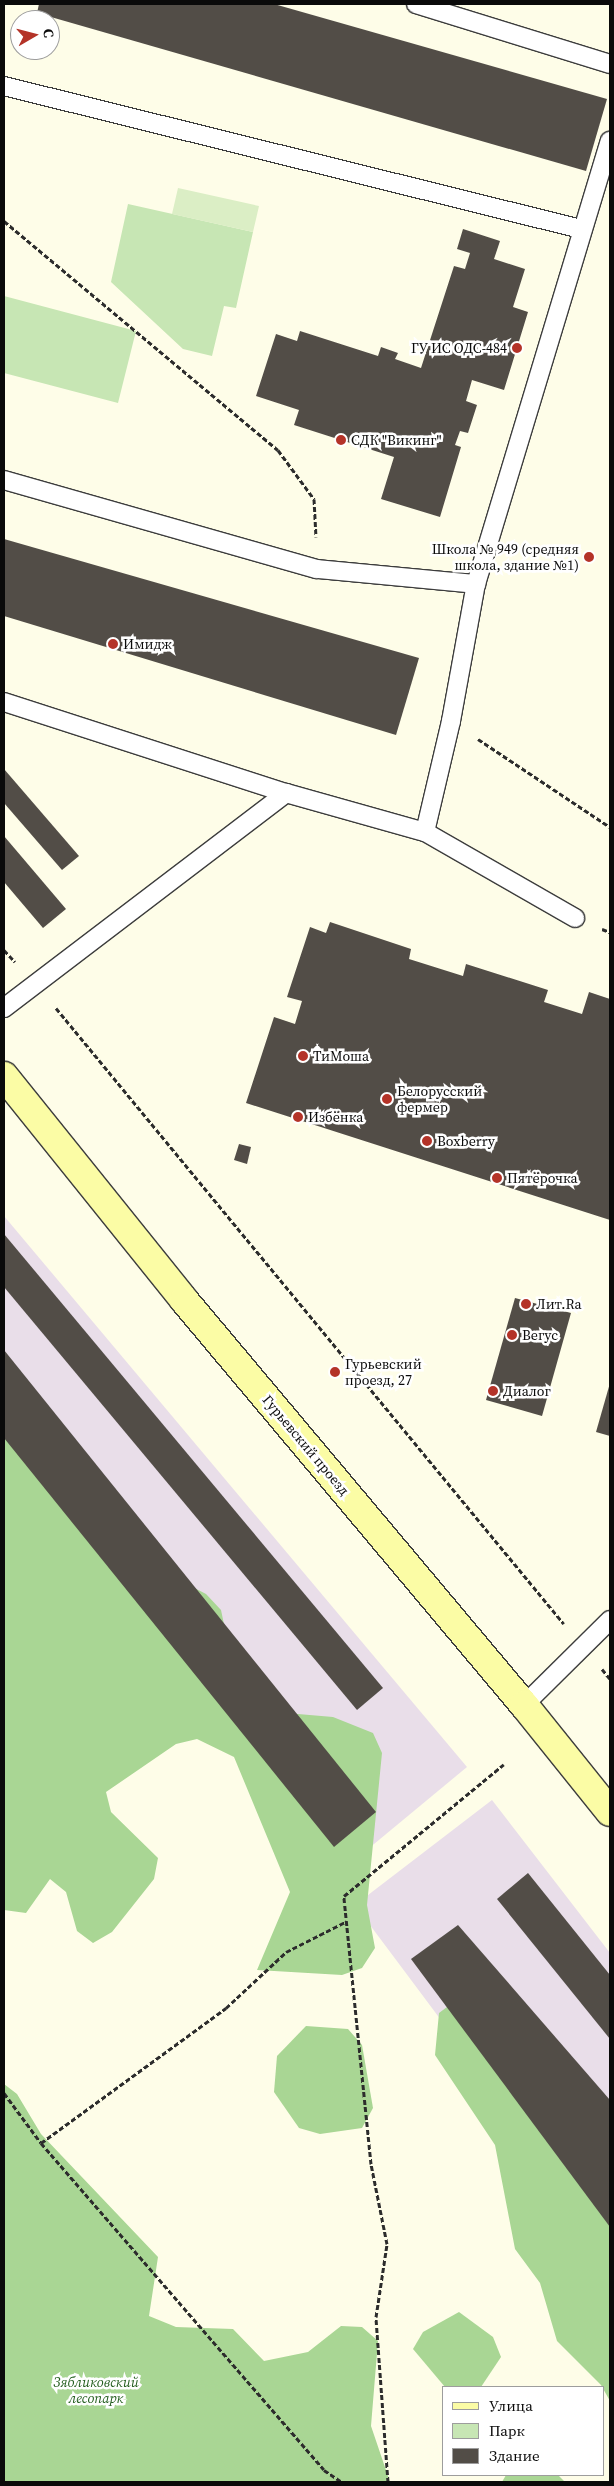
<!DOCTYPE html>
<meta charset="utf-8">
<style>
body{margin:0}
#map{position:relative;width:614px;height:2486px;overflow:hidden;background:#fefde8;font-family:"Source Serif 4",serif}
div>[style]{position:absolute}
.industrial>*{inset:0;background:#e9dee9}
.green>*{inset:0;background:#c7e6b4}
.forest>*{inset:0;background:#a9d694}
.pitch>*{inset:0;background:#dbeec5}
.building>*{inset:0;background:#524d47}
.path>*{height:3px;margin-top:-1.5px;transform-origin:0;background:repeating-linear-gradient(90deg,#2c2c2c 0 5px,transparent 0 7.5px)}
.roads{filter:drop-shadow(1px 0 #3d3d3d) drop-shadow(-1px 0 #3d3d3d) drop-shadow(0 1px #3d3d3d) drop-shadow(0 -1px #3d3d3d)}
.lane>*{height:18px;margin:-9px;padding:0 9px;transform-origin:9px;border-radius:9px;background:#fff}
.secondary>*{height:28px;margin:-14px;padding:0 14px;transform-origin:14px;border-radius:14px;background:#fbfca5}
.dots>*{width:14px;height:14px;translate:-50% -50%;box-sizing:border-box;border:2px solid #fff;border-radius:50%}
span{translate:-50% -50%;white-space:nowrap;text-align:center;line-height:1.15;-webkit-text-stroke:5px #fff;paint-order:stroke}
.poi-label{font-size:14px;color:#0a0a0a}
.right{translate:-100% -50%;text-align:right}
.left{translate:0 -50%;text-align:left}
.street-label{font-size:14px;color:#0a0a0a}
.park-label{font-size:14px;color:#235e1e;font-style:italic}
.frame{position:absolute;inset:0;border:5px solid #0a0a0a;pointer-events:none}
.legend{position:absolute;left:442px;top:2386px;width:162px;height:90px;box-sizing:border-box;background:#fff;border:1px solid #9d9d9d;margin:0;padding:6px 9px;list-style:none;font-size:15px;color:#0a0a0a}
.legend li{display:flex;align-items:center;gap:10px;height:25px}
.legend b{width:25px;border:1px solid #9d9d9d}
.north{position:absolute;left:10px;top:10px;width:50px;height:50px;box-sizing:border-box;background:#fff;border:1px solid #9d9d9d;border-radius:50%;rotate:82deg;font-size:14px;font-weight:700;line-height:20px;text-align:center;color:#0a0a0a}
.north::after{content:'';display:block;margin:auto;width:18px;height:22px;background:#b43328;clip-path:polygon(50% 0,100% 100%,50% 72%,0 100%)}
</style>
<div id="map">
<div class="industrial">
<div style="clip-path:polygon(4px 1216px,467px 1767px,333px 1878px,4px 1460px)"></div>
<div style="clip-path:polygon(492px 1800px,610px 1953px,610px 2253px,568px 2190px,355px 1905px)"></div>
</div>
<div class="green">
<div style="clip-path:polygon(128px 204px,253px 232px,236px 308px,224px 306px,212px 356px,183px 349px,111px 282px)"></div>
<div style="clip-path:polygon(4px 296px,136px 331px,118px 403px,4px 373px)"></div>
</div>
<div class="forest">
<div style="clip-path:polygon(4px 1370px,17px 1424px,112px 1545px,206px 1594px,221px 1610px,239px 1695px,251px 1710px,333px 1717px,373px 1733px,382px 1753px,367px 1905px,375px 1948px,362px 1968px,342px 1975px,257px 1970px,290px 1892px,234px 1757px,197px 1739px,176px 1744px,106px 1792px,111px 1812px,158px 1858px,154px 1879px,112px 1932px,93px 1943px,77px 1931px,66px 1892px,50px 1879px,26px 1913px,4px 1910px)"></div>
<div style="clip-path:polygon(455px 2001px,603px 2128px,610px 2129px,610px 2401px,601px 2385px,557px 2341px,540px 2283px,515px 2249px,495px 2145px,435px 2055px,439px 2013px)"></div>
<div style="clip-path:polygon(306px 2026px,348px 2029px,362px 2045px,373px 2108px,362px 2128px,320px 2134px,299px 2128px,274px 2092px,277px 2056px)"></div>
<div style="clip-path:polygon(4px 2084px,17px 2094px,41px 2134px,158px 2257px,149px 2316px,176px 2327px,233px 2329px,264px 2361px,308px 2352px,341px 2326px,362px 2327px,378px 2341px,371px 2426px,390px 2482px,4px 2482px)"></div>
<div style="clip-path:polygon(459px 2312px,493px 2337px,501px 2357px,481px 2387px,445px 2387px,413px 2349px,423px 2332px)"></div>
<div style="clip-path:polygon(506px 2475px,558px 2475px,565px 2482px,502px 2482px)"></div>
</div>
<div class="pitch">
<div style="clip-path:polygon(178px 188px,259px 206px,253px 232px,172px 214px)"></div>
</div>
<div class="building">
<div style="clip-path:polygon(39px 4px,274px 4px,607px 99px,586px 171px,37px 13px)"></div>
<div style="clip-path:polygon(463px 229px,500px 241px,494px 259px,525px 269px,513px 307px,528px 312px,504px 390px,472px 380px,466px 401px,477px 405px,468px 433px,460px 431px,455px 445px,461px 447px,440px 517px,381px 499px,394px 457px,294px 425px,299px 410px,256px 396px,276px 334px,297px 341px,300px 331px,378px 356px,381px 347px,398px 353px,395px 359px,421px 368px,454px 266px,465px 269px,470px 253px,457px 249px)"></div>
<div style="clip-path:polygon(4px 539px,419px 658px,396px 735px,4px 616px)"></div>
<div style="clip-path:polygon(4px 769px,79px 856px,62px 870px,4px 803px)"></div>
<div style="clip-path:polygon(4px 836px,66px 909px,43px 928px,4px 882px)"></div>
<div style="clip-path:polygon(330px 922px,411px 949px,409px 959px,463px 976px,466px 964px,548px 990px,544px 1002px,582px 1014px,589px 992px,610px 999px,610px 1220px,246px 1103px,274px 1017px,295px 1024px,302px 1001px,287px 997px,310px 927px,326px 933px)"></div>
<div style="clip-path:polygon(239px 1144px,251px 1147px,247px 1164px,234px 1160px)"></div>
<div style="clip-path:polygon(4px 1234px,383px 1688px,357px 1710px,4px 1287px)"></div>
<div style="clip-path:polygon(515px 1298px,571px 1313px,542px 1416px,486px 1400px)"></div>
<div style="clip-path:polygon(4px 1350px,376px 1812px,334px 1847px,4px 1438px)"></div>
<div style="clip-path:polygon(610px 1383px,610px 1436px,596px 1432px)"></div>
<div style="clip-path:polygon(528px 1873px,610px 1975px,610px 2039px,497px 1899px)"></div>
<div style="clip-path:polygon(458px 1925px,610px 2100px,610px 2227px,411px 1959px)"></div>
</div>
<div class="path">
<div style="left:4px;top:221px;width:357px;rotate:39.9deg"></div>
<div style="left:278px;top:450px;width:61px;rotate:53.7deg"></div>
<div style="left:314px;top:499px;width:38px;rotate:87deg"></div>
<div style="left:478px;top:739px;width:159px;rotate:33.7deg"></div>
<div style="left:602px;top:929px;width:9px;rotate:21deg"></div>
<div style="left:4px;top:950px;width:16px;rotate:47deg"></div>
<div style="left:56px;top:1008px;width:798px;rotate:50.49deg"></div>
<div style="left:602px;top:1669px;width:13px;rotate:51deg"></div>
<div style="left:4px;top:2093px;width:62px;rotate:53.5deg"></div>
<div style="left:41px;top:2143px;width:432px;rotate:49.1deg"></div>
<div style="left:324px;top:2470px;width:22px;rotate:34deg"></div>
<div style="left:41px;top:2143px;width:229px;rotate:-36.1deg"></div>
<div style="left:226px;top:2008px;width:82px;rotate:-43deg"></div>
<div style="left:286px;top:1952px;width:68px;rotate:-26.9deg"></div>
<div style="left:388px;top:2482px;width:165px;rotate:-94.2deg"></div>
<div style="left:376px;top:2317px;width:74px;rotate:-81.4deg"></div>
<div style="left:387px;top:2244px;width:82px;rotate:-101.3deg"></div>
<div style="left:371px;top:2164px;width:269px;rotate:-95.8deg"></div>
<div style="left:344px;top:1896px;width:207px;rotate:-39.5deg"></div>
</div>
<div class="roads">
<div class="lane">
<div style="left:416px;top:4px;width:203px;rotate:17.2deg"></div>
<div style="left:4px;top:86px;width:594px;rotate:13.92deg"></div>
<div style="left:4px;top:480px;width:325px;rotate:15.9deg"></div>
<div style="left:317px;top:569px;width:160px;rotate:5.4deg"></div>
<div style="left:476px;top:584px;width:463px;rotate:-73.2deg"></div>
<div style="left:4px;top:702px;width:296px;rotate:17.9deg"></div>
<div style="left:425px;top:832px;width:173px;rotate:29.8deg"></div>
<div style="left:4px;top:1008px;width:355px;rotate:-37.3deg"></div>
<div style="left:286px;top:793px;width:144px;rotate:15.7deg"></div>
<div style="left:425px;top:832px;width:114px;rotate:-76.8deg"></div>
<div style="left:451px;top:721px;width:139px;rotate:-79.7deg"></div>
<div style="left:524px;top:1705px;width:121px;rotate:-44.7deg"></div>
</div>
<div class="secondary">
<div style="left:4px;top:1076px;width:287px;rotate:51.2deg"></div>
<div style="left:184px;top:1300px;width:529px;rotate:49.99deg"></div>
<div style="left:524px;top:1705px;width:137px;rotate:51.2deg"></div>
</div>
</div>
<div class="dots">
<div style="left:517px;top:348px;background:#b43328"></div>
<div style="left:341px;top:440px;background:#b43328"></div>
<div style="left:589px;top:557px;background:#b43328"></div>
<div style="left:113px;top:644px;background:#b43328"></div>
<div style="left:303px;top:1056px;background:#b43328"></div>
<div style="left:387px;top:1099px;background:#b43328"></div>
<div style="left:298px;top:1117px;background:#b43328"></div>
<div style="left:427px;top:1141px;background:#b43328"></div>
<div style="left:497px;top:1178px;background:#b43328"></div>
<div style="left:526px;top:1304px;background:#b43328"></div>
<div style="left:512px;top:1335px;background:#b43328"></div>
<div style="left:335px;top:1372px;background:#b43328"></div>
<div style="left:493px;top:1391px;background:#b43328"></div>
</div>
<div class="poi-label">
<span class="right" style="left:507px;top:348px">ГУ ИС ОДС-484</span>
<span class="left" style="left:351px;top:440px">СДК "Викинг"</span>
<span class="right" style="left:579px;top:557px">Школа № 949 (средняя<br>школа, здание №1)</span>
<span class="left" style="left:123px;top:644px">Имидж</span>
<span class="left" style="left:313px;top:1056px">ТиМоша</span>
<span class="left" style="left:397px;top:1099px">Белорусский<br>фермер</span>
<span class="left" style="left:308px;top:1117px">Избёнка</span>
<span class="left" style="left:437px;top:1141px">Boxberry</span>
<span class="left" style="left:507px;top:1178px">Пятёрочка</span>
<span class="left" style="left:536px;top:1304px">Лит.Ra</span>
<span class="left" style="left:522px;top:1335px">Вегус</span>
<span class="left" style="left:345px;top:1372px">Гурьевский<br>проезд, 27</span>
<span class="left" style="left:503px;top:1391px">Диалог</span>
</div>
<div class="street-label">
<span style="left:306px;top:1445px;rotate:50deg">Гурьевский проезд</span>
</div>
<div class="park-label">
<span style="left:96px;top:2390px">Зябликовский<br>лесопарк</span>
</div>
<div class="frame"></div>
<ul class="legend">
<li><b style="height:6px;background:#fbfca5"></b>Улица</li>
<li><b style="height:14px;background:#c7e6b4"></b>Парк</li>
<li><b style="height:14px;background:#524d47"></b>Здание</li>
</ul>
<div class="north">С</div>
</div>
